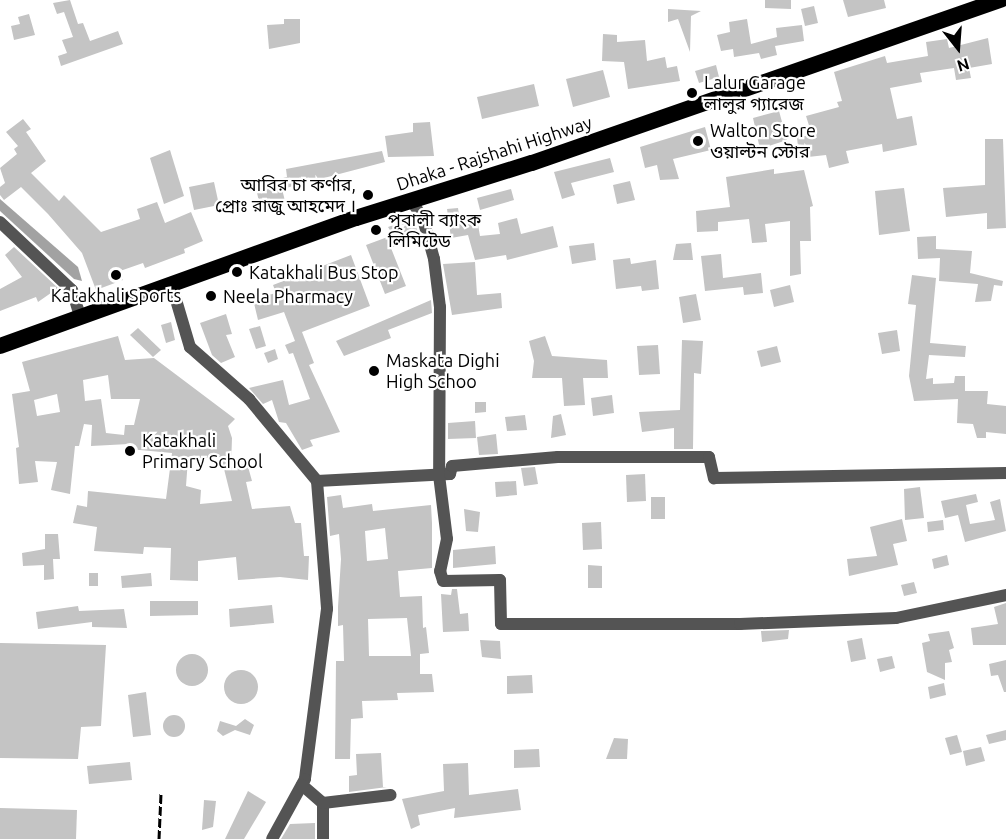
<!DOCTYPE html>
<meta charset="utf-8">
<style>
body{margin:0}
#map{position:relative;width:1006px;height:839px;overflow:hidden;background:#fff;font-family:Ubuntu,"Noto Sans Bengali",sans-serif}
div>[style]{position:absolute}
.water>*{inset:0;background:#a2a2a2}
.building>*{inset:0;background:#c4c4c4}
.round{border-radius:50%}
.minor>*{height:12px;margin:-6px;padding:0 6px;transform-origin:6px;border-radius:6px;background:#545454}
.highway>*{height:16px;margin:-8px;padding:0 8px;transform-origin:8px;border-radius:8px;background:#000}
.rail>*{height:3px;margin-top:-1.5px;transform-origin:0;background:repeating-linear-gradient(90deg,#000 0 9px,transparent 0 12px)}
.dots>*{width:16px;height:16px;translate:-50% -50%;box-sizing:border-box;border:3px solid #fff;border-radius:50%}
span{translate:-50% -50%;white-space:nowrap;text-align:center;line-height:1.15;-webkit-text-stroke:4.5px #fff;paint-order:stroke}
.poi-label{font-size:18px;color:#000}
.left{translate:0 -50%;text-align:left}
.right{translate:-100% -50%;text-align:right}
.street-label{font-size:18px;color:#000}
.north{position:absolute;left:928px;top:18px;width:60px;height:60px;-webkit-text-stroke:4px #fff;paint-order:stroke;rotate:163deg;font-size:16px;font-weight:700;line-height:24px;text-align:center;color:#000}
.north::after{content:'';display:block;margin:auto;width:21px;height:27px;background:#000;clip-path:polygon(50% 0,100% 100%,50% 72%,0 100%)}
</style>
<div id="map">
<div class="water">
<div style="clip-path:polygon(0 199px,78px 267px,82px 281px,74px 279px,0 211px)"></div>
</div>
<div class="building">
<div style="clip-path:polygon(70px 0,78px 24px,83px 23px,90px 41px,118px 31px,123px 44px,61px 66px,58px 56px,67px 53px,62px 40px,73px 37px,64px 12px,57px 14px,53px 3px)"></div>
<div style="clip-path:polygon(765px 0,791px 0,791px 9px,765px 8px)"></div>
<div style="clip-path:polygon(843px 0,884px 0,886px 8px,848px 17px)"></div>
<div style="clip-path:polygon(814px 6px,818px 23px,805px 26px,801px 9px)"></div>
<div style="clip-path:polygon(668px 9px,701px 11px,691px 16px,690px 52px,678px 19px,668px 22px)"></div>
<div style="clip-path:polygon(29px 14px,35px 35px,14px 40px,11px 26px,20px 24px,18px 17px)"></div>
<div style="clip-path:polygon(284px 19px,300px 19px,300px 43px,269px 49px,267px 25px,284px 24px)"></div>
<div style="clip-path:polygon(747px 19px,751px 44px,777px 37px,776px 28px,802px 25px,804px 41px,775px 46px,777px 55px,761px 59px,759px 53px,734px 57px,733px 49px,721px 51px,717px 35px,730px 32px,729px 22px)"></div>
<div style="clip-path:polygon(603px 34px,617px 35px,617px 42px,645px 40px,647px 61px,665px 57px,667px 68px,677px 66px,680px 81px,628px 89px,624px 62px,602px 61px)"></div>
<div style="clip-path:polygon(988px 38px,992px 64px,969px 68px,971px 78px,956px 80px,954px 68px,920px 73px,922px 82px,890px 88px,897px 119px,912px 116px,917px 145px,883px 152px,882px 144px,846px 151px,849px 163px,829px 168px,826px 155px,799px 158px,797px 137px,812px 135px,806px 116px,839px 107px,837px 102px,842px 101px,834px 72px,885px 56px,887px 63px,928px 56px,926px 42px,947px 39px,949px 48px)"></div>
<div style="clip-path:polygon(716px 65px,719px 77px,699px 83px,695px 71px)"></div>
<div style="clip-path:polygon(603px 70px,610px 97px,573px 107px,566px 79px)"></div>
<div style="clip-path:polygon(534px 84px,539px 106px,482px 119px,477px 97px)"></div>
<div style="clip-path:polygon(779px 111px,787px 140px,760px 149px,753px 118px)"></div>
<div style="clip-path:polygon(23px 119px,31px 129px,26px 132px,46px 161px,31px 173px,59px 201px,64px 195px,101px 232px,140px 219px,137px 209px,157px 202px,165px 223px,191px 212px,203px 241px,184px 249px,185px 253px,145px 268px,143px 263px,120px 271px,123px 280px,96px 290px,82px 253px,48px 214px,21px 187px,4px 200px,0 195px,0 187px,5px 183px,0 168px,17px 154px,14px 149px,18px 146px,6px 132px)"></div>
<div style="clip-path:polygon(430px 122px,434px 156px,388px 157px,385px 136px,413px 132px,413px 123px)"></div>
<div style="clip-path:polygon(705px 127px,711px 150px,673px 159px,679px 179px,660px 180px,657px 165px,645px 168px,640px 147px)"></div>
<div style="clip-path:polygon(985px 139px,1003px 139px,1006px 228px,987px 229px,987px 213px,946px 217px,943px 188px,985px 185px)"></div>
<div style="clip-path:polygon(170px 150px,184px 196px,164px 204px,150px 158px)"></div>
<div style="clip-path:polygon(382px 151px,385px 162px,282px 189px,285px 201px,260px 206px,255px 184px,287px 177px,286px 169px)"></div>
<div style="clip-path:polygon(610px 158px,614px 172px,571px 183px,575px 195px,562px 199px,554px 172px)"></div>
<div style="clip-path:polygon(774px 169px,774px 174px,804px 170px,813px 206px,810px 207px,811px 241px,800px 241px,801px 274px,790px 276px,790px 221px,765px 224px,767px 242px,752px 243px,749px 219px,718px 222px,718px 231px,697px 232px,696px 211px,730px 207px,726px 177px)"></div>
<div style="clip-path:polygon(630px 181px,635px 200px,617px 204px,613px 185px)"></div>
<div style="clip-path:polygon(214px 182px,219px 205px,194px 210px,189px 187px)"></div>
<div style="clip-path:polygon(904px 188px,910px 231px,879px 235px,875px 191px)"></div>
<div style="clip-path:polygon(511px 189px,514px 200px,480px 210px,477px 198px)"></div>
<div style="clip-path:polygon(458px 208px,460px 222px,477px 219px,480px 236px,500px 234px,498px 223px,517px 218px,521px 234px,553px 226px,558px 247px,507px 260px,506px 255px,475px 260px,468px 235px,451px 238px,447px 209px)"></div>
<div style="clip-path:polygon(413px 218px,419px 235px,391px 248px,406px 286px,385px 294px,366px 245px,393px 235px,388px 227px)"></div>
<div style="clip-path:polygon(936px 236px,936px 249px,972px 251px,970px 273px,1003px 281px,1002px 286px,994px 285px,991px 301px,975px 302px,978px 284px,939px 281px,940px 258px,918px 259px,917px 237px)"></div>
<div style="clip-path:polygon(594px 243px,596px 260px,572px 264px,569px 246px)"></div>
<div style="clip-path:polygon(691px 243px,693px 260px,673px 260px,676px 244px)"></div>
<div style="clip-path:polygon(14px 247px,58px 288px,38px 302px,36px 297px,0 311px,0 289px,22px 277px,5px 255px)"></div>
<div style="clip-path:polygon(721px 254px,723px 278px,761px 273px,763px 293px,744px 295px,743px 287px,705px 291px,701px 256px)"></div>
<div style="clip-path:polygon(351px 255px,370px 306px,302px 332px,314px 363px,309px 365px,340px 432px,310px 440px,313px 446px,302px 450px,286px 423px,279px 422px,272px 400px,263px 404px,249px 388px,283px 380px,289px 405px,310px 399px,293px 353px,289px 354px,285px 345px,295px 341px,284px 312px,258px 320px,253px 299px,276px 293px,273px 285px)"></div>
<div style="clip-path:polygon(630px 258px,631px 264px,656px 260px,659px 289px,642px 291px,641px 286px,616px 289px,613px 260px)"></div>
<div style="clip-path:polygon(475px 262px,477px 295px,501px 293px,502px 308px,452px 315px,443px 264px)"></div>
<div style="clip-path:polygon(912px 275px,936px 278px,930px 343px,966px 346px,965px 357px,929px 355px,926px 379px,933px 378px,933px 384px,954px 383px,955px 376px,965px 376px,965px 391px,988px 391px,987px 404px,1006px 406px,1006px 434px,986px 432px,986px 438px,977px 438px,973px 424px,957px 423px,958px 399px,914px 401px,909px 376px,916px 305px,908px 304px)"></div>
<div style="clip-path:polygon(790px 285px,794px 302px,774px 307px,770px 290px)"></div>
<div style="clip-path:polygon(696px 294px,701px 320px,683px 323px,679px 297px)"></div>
<div style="clip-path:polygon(431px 300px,432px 313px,388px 330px,391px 338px,344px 356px,336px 341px)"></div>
<div style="clip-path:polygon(226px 314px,232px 334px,226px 335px,235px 357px,221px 363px,212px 355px,200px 323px)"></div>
<div style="clip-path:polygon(171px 322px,175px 340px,166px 343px,161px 325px)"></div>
<div style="clip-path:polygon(260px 326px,266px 346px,256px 349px,249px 329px)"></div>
<div style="clip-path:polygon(138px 328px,161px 350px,153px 357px,130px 335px)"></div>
<div style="clip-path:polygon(897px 330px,900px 351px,882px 354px,878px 333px)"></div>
<div style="clip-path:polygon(evenodd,118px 336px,125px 360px,154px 358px,235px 419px,228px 426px,232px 438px,231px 467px,247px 463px,252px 481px,246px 482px,252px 509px,290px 506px,295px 523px,301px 523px,304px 556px,309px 556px,308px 580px,280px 577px,238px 580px,236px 557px,198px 561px,198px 581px,170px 580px,171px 548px,144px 547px,143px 554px,94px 551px,97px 527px,73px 523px,77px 505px,87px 507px,88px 491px,166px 499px,172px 453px,129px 449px,129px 444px,91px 446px,92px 425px,84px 424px,79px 446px,75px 446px,70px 494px,51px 490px,57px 462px,35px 461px,38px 482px,19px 484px,16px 448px,19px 447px,12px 394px,30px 391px,22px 362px,118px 336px,108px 375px,111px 399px,140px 399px,134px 425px,125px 425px,124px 435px,106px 433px,101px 399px,85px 401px,83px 380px,108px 375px,118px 336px,57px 394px,60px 412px,37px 416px,34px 400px,57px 394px,118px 336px,221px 457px,232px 501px,200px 504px,201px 490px,186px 486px,188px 459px,221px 457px)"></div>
<div style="clip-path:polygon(545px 336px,552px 356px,607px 360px,608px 378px,583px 378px,585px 405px,564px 406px,562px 378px,532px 378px,534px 361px,529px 341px)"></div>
<div style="clip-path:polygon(682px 340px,703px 341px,701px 374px,694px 373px,693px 449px,674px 449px,674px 428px,642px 432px,639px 412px,680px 410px)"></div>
<div style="clip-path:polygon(658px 345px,660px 374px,639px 375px,637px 346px)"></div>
<div style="clip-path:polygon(777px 346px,781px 362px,761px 367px,757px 351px)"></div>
<div style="clip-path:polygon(275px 349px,278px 359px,268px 363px,264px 353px)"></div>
<div style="clip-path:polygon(612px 395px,614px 413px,593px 416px,591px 398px)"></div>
<div style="clip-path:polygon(475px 402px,486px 402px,486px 412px,475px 413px)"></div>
<div style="clip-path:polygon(561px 414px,566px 435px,551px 438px,553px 416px)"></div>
<div style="clip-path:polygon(525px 415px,527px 430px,507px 431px,505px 417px)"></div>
<div style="clip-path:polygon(475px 421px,476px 438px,448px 439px,448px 423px)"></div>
<div style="clip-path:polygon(496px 434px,498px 454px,479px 455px,477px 437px)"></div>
<div style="clip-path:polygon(535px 467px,538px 484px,524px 486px,521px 468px)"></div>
<div style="clip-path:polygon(645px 474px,646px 501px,627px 502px,626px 475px)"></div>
<div style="clip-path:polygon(516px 481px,517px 495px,496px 497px,495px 482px)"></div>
<div style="clip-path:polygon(920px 487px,924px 518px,905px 520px,904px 489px)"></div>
<div style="clip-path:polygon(976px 494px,978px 502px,966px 505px,970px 524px,995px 520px,990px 502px,1000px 499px,1006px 531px,965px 542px,958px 515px,945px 518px,941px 501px)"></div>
<div style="clip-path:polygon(evenodd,341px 495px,343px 508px,372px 504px,373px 511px,431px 505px,432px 523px,432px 568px,398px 571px,400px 597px,422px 596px,423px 628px,426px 627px,429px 653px,420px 654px,420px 674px,432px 674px,434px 692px,397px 693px,398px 700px,362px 701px,363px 718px,351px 719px,350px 759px,335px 759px,336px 661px,344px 661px,343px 625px,338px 626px,338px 607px,341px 559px,339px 534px,330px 536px,327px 497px,341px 495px,385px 528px,388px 559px,367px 561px,365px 531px,385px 528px,341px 495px,407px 618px,411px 656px,369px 656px,368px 619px,407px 618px)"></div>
<div style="clip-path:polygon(651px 497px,665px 497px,665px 519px,651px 519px)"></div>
<div style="clip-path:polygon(464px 509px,480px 512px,478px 532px,466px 531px)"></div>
<div style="clip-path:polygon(902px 519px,907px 541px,893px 544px,898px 565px,849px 576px,847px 559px,877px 556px,870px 527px)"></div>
<div style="clip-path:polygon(943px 520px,944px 530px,928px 532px,927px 522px)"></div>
<div style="clip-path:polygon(601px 522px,602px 549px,583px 550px,582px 523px)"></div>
<div style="clip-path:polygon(45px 534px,58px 534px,60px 559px,53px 559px,54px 579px,44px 580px,44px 565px,23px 566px,22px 553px,45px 549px)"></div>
<div style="clip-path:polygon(495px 546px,496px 564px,453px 568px,453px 550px)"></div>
<div style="clip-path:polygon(947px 555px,949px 565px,934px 569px,932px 559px)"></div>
<div style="clip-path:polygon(588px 565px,602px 566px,602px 588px,588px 588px)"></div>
<div style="clip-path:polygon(89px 573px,98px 573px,98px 586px,89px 586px)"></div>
<div style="clip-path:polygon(151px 573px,152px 586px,122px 588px,121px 576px)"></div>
<div style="clip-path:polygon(914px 582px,917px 593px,904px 596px,901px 585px)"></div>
<div style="clip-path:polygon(452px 589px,457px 589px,460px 614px,468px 613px,469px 631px,443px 632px,441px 594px,451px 595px)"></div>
<div style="clip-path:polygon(150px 601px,198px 601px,198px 615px,150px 616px)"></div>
<div style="clip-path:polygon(1006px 603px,1006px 645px,973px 645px,971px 628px,998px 624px,994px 607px)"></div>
<div style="clip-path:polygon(272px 605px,274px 623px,230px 627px,229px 609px)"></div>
<div style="clip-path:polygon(78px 606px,79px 611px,124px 609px,127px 628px,92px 627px,92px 622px,38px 629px,36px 612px)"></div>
<div style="clip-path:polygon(789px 630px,788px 639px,762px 642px,761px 631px)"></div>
<div style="clip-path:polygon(949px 631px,954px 648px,949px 650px,952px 662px,945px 663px,945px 680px,927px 672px,922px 643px,930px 641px,928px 634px)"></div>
<div style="clip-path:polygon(862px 638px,866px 659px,851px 662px,847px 641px)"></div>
<div style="clip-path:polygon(480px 640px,500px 641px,501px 659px,482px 657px)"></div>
<div style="clip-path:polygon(0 643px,106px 645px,101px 726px,81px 727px,78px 759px,0 758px)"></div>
<div class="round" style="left:176px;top:654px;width:32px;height:32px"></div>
<div style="clip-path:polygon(892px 656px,895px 668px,880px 672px,877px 659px)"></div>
<div style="clip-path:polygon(1006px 660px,1006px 692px,1004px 692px,998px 675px,991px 676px,989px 664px)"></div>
<div class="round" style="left:224px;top:670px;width:34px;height:34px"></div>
<div style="clip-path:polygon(532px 675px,533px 693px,507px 694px,507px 676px)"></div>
<div style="clip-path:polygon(944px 683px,946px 695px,930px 699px,928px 687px)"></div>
<div style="clip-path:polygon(146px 692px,151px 735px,133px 737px,128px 695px)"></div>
<div class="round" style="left:163px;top:715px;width:22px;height:22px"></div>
<div style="clip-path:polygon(245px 719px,254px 725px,250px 735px,235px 730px,223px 736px,217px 731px,220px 721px,236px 726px)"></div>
<div style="clip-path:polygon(1006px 730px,1006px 740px,989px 744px,986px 735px)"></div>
<div style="clip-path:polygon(957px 735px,962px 752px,950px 755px,945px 738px)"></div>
<div style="clip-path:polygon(614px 738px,628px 739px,627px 759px,606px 759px)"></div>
<div style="clip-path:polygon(981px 747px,985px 761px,966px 766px,963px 751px)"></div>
<div style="clip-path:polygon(539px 749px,540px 767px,514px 768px,514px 750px)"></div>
<div style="clip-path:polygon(381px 753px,383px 787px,387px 787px,349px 792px,349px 776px,357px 775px,356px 754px)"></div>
<div style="clip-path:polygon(130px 762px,132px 780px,89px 784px,87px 766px)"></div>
<div style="clip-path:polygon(468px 763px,469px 795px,518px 789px,521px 810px,454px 818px,455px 808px,418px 815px,420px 825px,411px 829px,402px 799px,444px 791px,443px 764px)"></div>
<div style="clip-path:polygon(248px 791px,266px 802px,244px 839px,225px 839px)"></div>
<div style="clip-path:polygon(204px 800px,216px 801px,213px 827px,202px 830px)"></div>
<div style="clip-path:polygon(0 808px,77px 810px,76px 839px,0 839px)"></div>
<div style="clip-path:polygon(315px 823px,315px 839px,281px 839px,290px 824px)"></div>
</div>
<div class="minor">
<div style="left:412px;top:201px;width:21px;rotate:59deg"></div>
<div style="left:423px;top:219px;width:41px;rotate:74.6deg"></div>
<div style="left:434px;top:259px;width:48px;rotate:82.9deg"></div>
<div style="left:440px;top:307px;width:168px;rotate:90.3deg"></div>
<div style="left:439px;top:475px;width:64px;rotate:82.9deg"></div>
<div style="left:447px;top:539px;width:33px;rotate:102deg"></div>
<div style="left:440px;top:571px;width:10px;rotate:73deg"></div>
<div style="left:443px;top:581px;width:57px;rotate:-1deg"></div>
<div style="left:500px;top:580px;width:44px;rotate:88.7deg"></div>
<div style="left:501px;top:624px;width:239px"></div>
<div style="left:740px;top:624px;width:156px;rotate:-2.2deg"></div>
<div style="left:896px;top:618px;width:112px;rotate:-11.8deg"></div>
<div style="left:0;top:222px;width:99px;rotate:43.4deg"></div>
<div style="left:72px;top:290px;width:27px;rotate:73deg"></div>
<div style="left:171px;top:283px;width:67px;rotate:73.5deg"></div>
<div style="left:190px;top:347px;width:79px;rotate:41.4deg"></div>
<div style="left:249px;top:399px;width:107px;rotate:50.3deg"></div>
<div style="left:317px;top:481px;width:128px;rotate:85.5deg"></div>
<div style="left:327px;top:609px;width:171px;rotate:97.4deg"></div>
<div style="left:305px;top:779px;width:68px;rotate:118.8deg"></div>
<div style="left:317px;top:481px;width:133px;rotate:-3deg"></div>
<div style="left:450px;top:474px;width:8px;rotate:-76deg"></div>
<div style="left:452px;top:466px;width:106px;rotate:-4.9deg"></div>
<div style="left:558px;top:457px;width:151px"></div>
<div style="left:709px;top:457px;width:22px;rotate:77deg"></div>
<div style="left:714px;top:478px;width:292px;rotate:-1deg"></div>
<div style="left:302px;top:785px;width:28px;rotate:41deg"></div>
<div style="left:323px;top:839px;width:36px;rotate:-90deg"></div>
<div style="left:323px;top:803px;width:68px;rotate:-6.7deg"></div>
</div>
<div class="highway">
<div style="left:0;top:346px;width:378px;rotate:-19.8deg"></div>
<div style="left:356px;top:218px;width:184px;rotate:-17.4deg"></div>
<div style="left:532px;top:163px;width:497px;rotate:-19.2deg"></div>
</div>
<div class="rail">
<div style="left:159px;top:839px;width:46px;rotate:-87.5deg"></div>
</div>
<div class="dots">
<div style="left:692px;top:93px;background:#000"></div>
<div style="left:698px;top:141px;background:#000"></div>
<div style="left:368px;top:195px;background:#000"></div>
<div style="left:376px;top:230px;background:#000"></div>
<div style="left:237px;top:272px;background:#000"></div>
<div style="left:116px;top:275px;background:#000"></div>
<div style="left:211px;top:296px;background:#000"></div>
<div style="left:374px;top:371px;background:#000"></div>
<div style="left:130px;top:451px;background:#000"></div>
</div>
<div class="poi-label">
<span class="left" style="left:704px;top:93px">Lalur Garage<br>লালুর গ্যারেজ</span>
<span class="left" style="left:710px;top:141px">Walton Store<br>ওয়াল্টন স্টোর</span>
<span class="right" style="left:356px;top:195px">আবির চা কর্ণার,<br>প্রোঃ রাজু আহমেদ ।</span>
<span class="left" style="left:388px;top:230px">পূবালী ব্যাংক<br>লিমিটেড</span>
<span class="left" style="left:249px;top:272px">Katakhali Bus Stop</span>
<span style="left:116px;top:295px">Katakhali Sports</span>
<span class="left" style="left:223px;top:296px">Neela Pharmacy</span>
<span class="left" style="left:386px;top:371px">Maskata Dighi<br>High Schoo</span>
<span class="left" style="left:142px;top:451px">Katakhali<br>Primary School</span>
</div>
<div class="street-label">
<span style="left:494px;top:153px;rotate:-18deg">Dhaka - Rajshahi Highway</span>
</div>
<div class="north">N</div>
</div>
